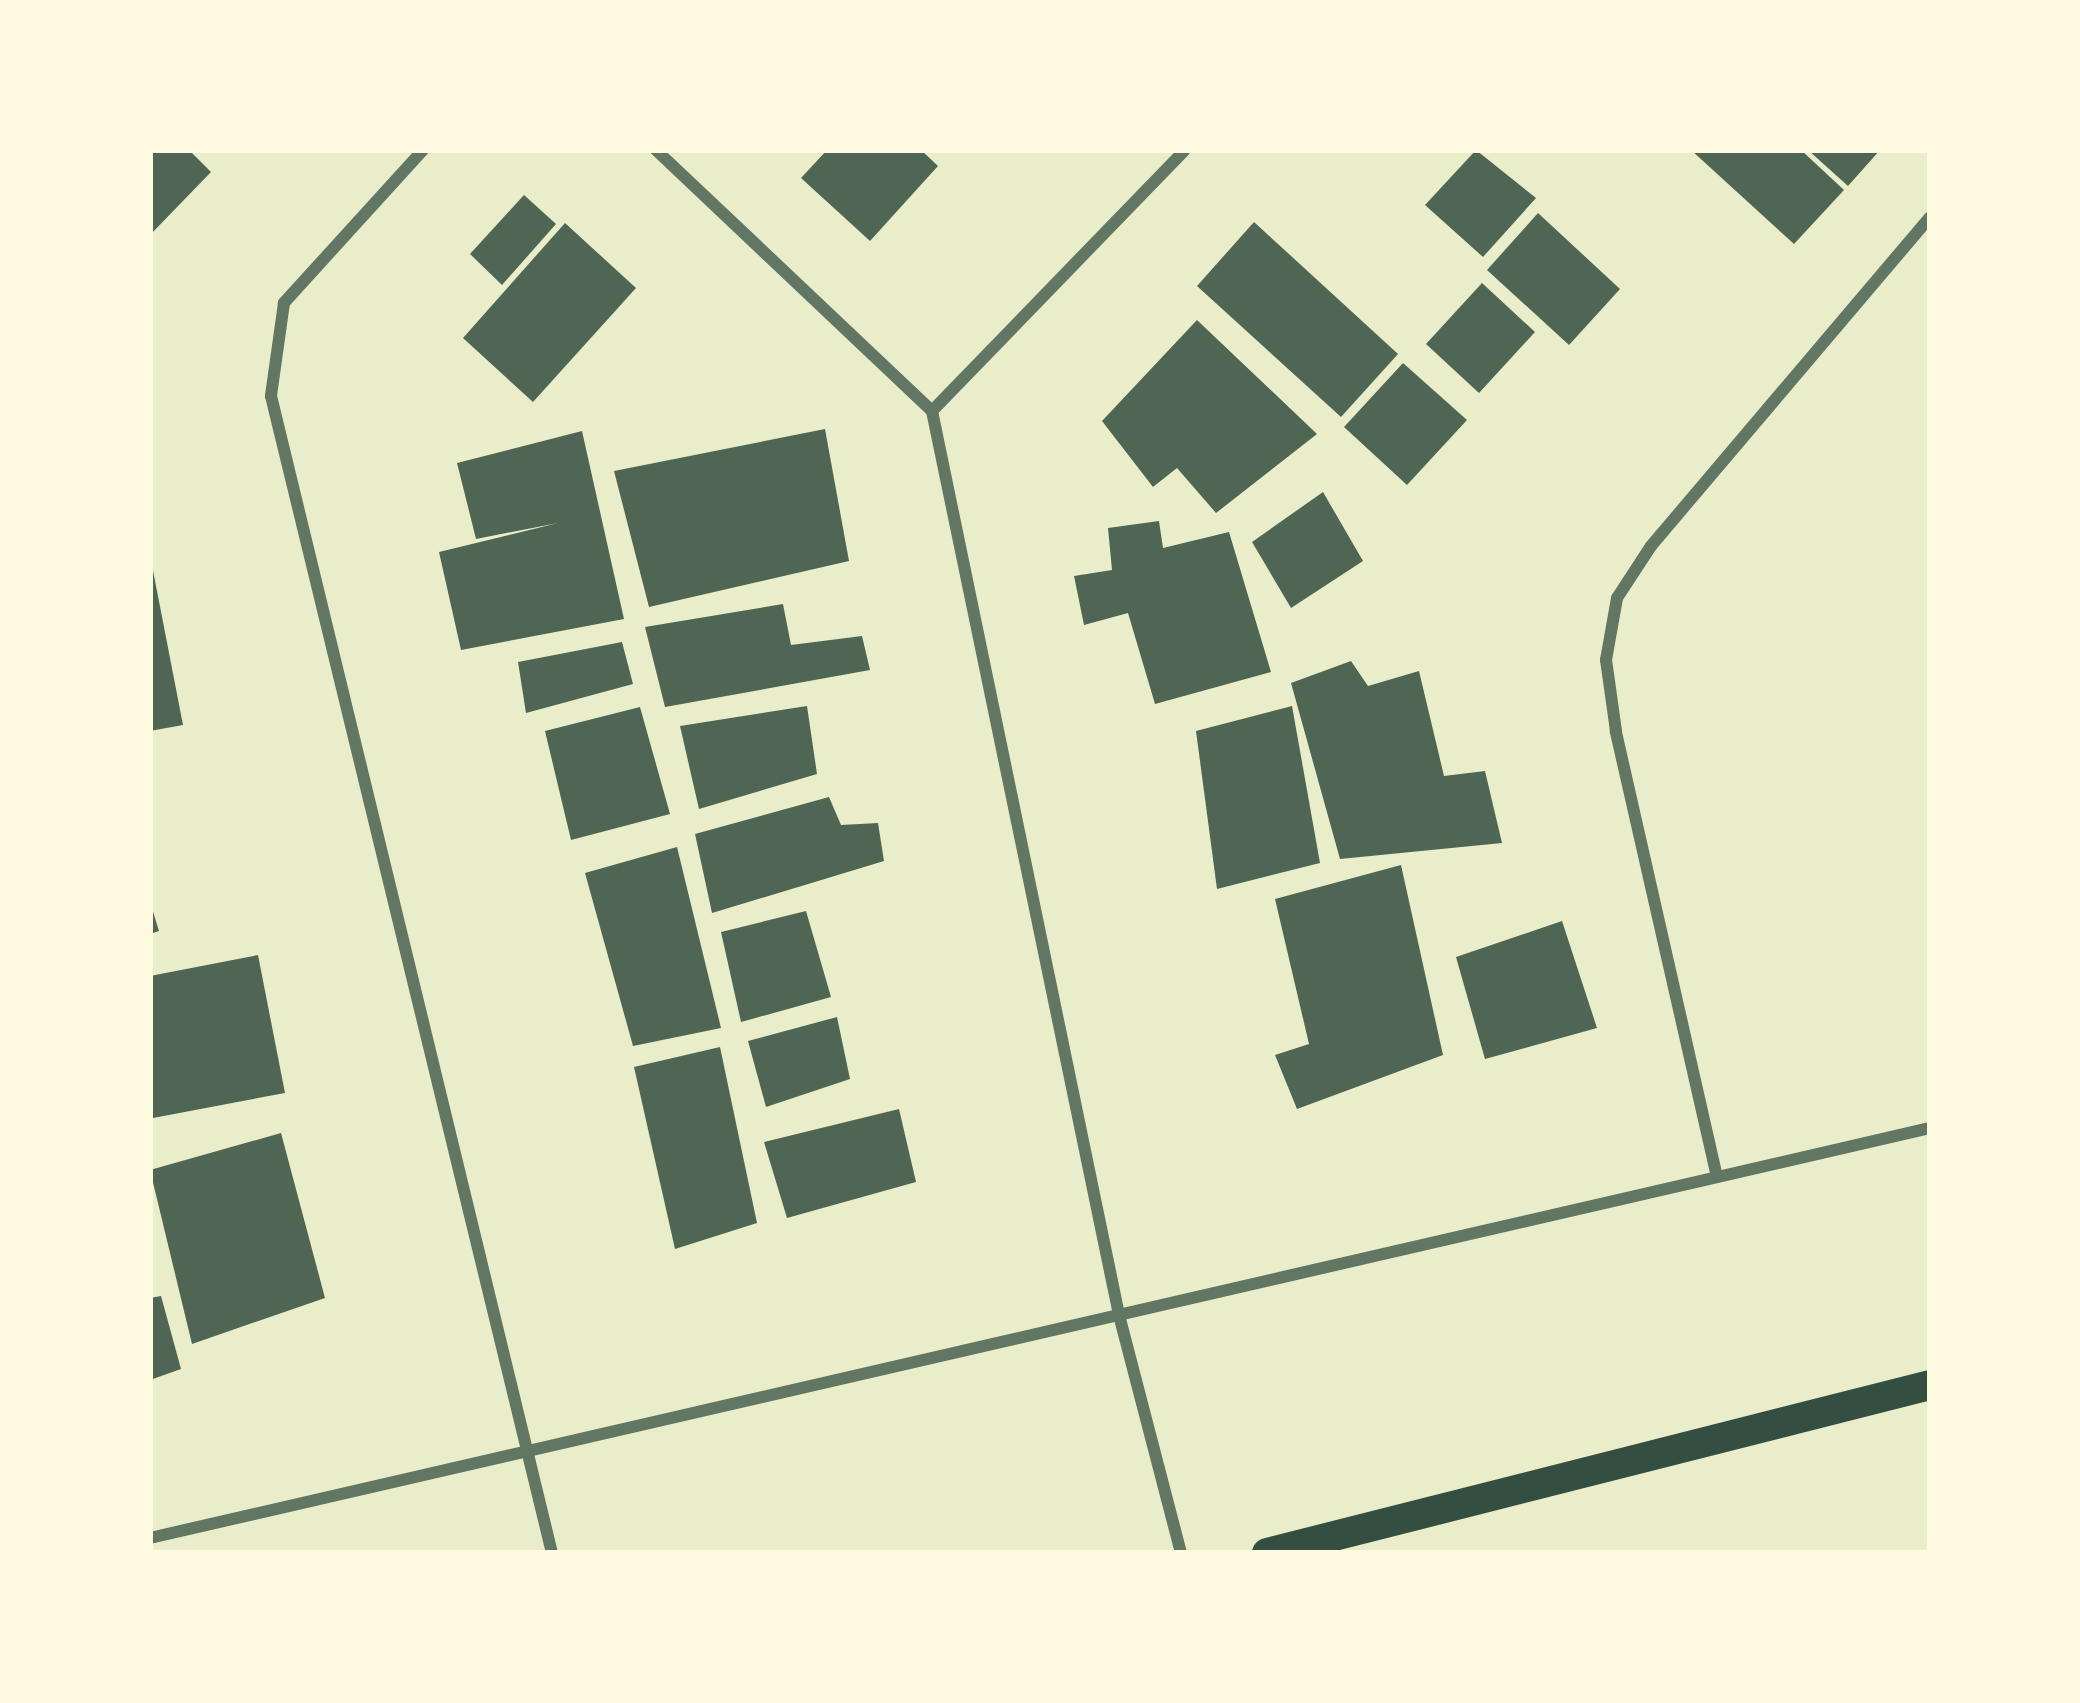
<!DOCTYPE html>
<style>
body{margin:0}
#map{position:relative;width:2080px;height:1703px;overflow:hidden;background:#e9edc9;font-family:"Exo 2",sans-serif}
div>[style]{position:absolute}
.building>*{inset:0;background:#4f6655}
.minor>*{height:12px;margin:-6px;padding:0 6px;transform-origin:6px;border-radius:6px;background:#617663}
.primary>*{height:30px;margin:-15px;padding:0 15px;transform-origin:15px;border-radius:15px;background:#344e41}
span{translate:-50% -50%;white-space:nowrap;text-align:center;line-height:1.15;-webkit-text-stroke:12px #fefae0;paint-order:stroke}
.frame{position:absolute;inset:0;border:153px solid #fefae0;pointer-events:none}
</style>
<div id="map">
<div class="building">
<div style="clip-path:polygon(150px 150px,189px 150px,211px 172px,150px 235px)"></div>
<div style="clip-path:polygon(827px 150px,921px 150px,938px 166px,870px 241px,801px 178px)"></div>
<div style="clip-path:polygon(1476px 150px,1536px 198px,1483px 257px,1425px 205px)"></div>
<div style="clip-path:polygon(1691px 150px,1801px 150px,1844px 190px,1794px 244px)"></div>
<div style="clip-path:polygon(1808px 150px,1880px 150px,1848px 186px)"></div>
<div style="clip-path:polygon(524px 195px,556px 224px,502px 285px,470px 254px)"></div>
<div style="clip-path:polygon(1538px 213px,1620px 289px,1569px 345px,1487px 270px)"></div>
<div style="clip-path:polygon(1254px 222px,1398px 354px,1341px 417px,1197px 286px)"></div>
<div style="clip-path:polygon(565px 223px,636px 288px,533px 402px,463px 338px)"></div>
<div style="clip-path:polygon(1482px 283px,1535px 332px,1479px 393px,1426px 344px)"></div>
<div style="clip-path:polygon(1197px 320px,1317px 434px,1216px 513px,1177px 468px,1153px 487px,1102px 421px)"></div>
<div style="clip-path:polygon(1403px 363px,1467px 420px,1407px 485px,1344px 427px)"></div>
<div style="clip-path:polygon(825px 429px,849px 561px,649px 607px,614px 471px)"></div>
<div style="clip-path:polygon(582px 431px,624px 619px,461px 650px,439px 552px,558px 523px,476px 539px,457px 463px)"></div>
<div style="clip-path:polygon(1323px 492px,1363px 561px,1291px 608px,1252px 542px)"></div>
<div style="clip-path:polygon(1159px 521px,1163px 548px,1229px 532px,1271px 672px,1155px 704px,1128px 613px,1084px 625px,1074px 576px,1112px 570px,1108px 528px)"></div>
<div style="clip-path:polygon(150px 555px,183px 725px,150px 731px)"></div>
<div style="clip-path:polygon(783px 604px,791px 645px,862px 636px,870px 670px,665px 707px,645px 627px)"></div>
<div style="clip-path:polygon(622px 642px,633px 684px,526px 713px,518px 662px)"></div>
<div style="clip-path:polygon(1351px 661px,1368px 686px,1419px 671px,1444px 776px,1485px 771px,1502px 843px,1340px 859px,1291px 683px)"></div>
<div style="clip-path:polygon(807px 706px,817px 774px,699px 809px,680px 726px)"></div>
<div style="clip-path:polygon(1292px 706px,1320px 863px,1217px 889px,1196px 731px)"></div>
<div style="clip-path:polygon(640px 707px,670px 814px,571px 840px,545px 731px)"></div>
<div style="clip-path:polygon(829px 797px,841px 825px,878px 823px,884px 861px,712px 913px,695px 834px)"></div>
<div style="clip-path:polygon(677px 847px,721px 1028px,633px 1046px,585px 873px)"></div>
<div style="clip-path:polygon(1401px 865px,1443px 1055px,1297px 1109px,1275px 1055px,1309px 1044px,1275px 899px)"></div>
<div style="clip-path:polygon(150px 902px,159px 931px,150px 934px)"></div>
<div style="clip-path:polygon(806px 911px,831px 997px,741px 1022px,721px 932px)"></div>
<div style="clip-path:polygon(1562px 921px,1597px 1028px,1485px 1059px,1456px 957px)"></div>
<div style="clip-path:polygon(258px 955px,285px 1093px,153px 1118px,150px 976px)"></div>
<div style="clip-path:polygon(837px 1017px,850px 1079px,766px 1107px,748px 1041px)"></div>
<div style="clip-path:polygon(720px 1047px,757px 1223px,675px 1249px,634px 1067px)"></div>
<div style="clip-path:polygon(899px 1109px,916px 1182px,787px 1218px,764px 1142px)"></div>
<div style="clip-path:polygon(281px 1133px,325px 1298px,192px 1344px,150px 1170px)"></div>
<div style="clip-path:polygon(161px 1296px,181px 1369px,150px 1380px,150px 1298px)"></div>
</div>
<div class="minor">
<div style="left:423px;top:150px;width:207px;rotate:132.3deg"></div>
<div style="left:284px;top:303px;width:94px;rotate:98deg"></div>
<div style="left:271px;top:396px;width:1191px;rotate:76.35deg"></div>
<div style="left:656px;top:150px;width:380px;rotate:43.4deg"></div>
<div style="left:932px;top:411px;width:923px;rotate:78.31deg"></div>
<div style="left:1119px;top:1315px;width:246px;rotate:75.4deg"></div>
<div style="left:932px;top:411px;width:363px;rotate:-45.9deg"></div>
<div style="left:1717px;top:1177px;width:457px;rotate:-102.8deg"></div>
<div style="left:1616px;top:731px;width:72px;rotate:-98deg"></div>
<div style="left:1606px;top:660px;width:63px;rotate:-79.9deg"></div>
<div style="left:1617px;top:598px;width:62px;rotate:-56.8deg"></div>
<div style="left:1651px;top:546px;width:431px;rotate:-49.7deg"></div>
<div style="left:150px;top:1538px;width:1827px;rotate:-12.97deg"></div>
</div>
<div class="primary">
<div style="left:1267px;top:1553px;width:684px;rotate:-14.22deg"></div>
</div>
<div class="frame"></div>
</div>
